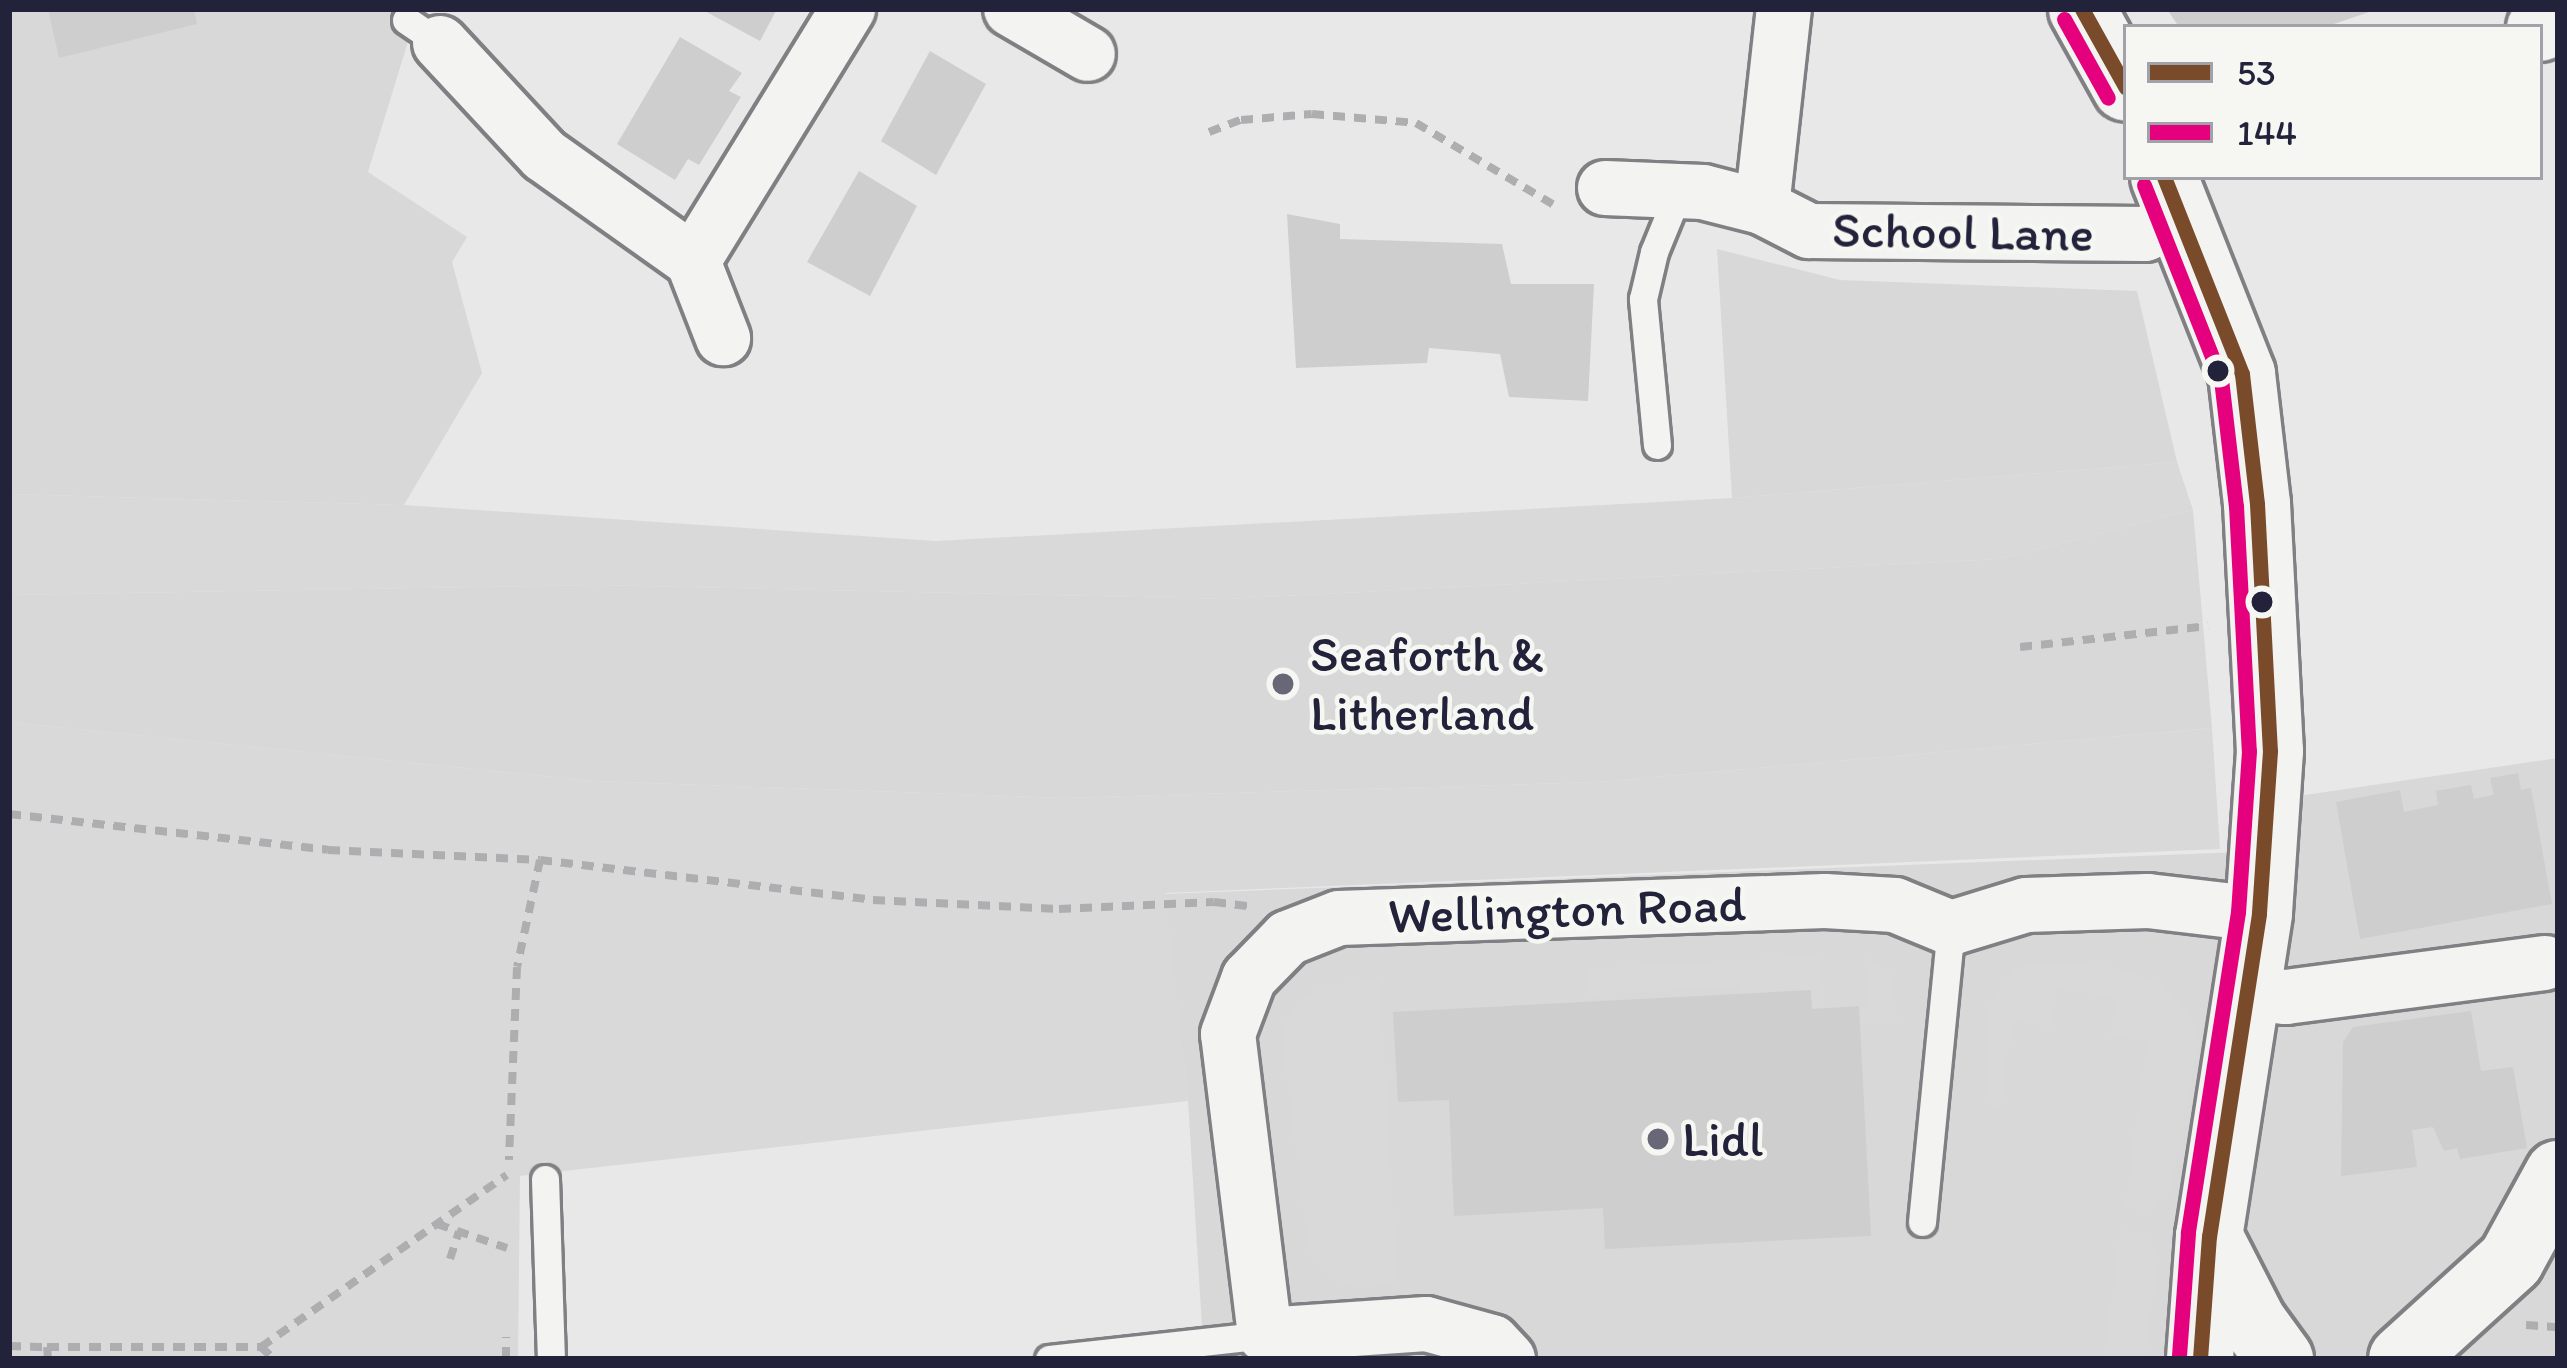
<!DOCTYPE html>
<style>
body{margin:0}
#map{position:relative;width:2567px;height:1368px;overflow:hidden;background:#e8e8e8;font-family:Itim,sans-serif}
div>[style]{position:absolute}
.built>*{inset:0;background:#d8d8d9}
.green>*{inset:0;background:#d9d9da}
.building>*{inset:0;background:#cececf}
.path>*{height:8px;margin-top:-4px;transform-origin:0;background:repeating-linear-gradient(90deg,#aeaeb0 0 12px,transparent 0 21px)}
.roads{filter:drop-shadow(3px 0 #808084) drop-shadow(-3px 0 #808084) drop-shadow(0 3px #808084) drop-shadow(0 -3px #808084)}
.lane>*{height:27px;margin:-13.5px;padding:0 13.5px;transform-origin:13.5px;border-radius:13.5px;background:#f3f3f1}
.street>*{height:54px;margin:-27px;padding:0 27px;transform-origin:27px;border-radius:27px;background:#f3f3f1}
.secondary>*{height:66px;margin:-33px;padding:0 33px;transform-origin:33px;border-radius:33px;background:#f3f3f1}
.highway>*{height:66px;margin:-33px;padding:0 33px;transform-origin:33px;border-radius:33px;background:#f3f3f1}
.bus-1>*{height:15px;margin:-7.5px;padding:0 7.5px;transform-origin:7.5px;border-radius:7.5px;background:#7a4b2a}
.bus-2>*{height:15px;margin:-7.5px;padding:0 7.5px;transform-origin:7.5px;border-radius:7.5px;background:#e5007d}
.dots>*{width:33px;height:33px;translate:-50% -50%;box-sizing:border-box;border:6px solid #f6f6f2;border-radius:50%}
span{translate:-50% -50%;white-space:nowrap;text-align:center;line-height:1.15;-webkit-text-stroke:9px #f6f6f2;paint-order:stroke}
.street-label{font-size:51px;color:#22223b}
.poi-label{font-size:51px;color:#22223b}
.left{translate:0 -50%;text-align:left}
.frame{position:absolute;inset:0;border:12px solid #22223b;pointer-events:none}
.legend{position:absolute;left:2123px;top:24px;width:420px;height:156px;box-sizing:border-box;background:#f6f6f2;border:3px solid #a1a1a9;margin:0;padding:15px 21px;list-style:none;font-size:36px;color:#22223b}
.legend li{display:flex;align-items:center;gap:24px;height:60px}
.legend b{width:60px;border:3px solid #a1a1a9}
</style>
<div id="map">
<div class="built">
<div style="clip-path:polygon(9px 9px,418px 9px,368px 172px,467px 237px,452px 262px,482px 373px,404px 505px,9px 494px)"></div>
<div style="clip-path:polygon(1717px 249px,1840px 280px,2137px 291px,2177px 462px,1732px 498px)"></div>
<div style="clip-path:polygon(2193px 510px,2212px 728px,1598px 782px,1063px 798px,594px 781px,9px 722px,9px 595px,597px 585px,1226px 599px,2000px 559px)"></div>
<div style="clip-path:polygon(2558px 758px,2558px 1359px,1204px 1359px,1188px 1101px,1164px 894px,2266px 851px,2270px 800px)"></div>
</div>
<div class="green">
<div style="clip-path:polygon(2177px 462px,2193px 510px,2000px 559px,1226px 599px,597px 585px,9px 595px,9px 494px,404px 505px,936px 541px,1732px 498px)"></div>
<div style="clip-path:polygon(9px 722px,594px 781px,1063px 798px,1598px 782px,2212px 728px,2220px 849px,1165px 893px,1188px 1101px,520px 1176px,518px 1359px,9px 1359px)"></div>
<div style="clip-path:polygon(1821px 956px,1824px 1008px,1812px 1009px,1810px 990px,1741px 994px,1740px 986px,1588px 995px,1587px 969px)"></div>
<div style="clip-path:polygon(1865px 957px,1892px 975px,1898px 1024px,1860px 1025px,1859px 1006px,1867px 1005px)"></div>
<div style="clip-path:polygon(2033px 964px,2113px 967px,2161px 984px,2184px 1007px,2200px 1038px,2169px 1194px,2151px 1210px,2125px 1208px,2147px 1040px,2110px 1037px,2116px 997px,2057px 989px,2052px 1026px,2012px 1021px,2000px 1109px,1991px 1108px,1987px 1010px,2014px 969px)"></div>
<div style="clip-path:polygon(1380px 980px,1397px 1284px,1354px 1288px,1339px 1282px,1309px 1249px,1283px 1044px,1285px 1022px,1300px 1001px,1323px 985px)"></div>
<div style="clip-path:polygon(2121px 1230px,2143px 1234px,2160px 1255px,2143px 1359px,2103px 1359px)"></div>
</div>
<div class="building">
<div style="clip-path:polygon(48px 9px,194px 9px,197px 24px,59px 58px)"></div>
<div style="clip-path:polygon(701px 9px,777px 9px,760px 41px)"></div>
<div style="clip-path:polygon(2167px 9px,2375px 9px,2375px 10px,2325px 27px,2179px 27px)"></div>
<div style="clip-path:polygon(680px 37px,742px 73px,729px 91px,741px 97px,699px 165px,688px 159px,675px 180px,617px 144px)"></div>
<div style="clip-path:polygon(930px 51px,986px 84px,936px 175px,881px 141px)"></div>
<div style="clip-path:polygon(859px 171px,917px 206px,870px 296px,807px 262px)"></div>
<div style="clip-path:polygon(1287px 214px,1340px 224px,1340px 239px,1502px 244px,1511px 284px,1594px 284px,1588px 401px,1509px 397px,1500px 354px,1429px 348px,1427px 363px,1296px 368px)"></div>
<div style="clip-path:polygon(2518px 773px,2521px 790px,2531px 788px,2552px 904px,2360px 939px,2336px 802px,2400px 790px,2404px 812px,2438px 805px,2436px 791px,2471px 785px,2474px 799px,2494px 795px,2490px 778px)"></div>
<div style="clip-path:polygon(1811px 990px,1812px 1009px,1859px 1006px,1871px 1236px,1605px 1249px,1603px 1208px,1454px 1216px,1449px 1100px,1398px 1102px,1393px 1012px)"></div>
<div style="clip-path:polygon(2471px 1011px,2481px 1071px,2513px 1067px,2527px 1148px,2460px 1159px,2457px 1148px,2444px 1151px,2433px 1127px,2412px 1130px,2417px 1167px,2341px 1176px,2343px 1042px,2353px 1027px)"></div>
</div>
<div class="path">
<div style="left:1209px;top:132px;width:34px;rotate:-21deg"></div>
<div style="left:1241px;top:120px;width:71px;rotate:-4.8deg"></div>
<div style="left:1312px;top:114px;width:104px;rotate:4.9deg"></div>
<div style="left:1416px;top:123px;width:161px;rotate:30.7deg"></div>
<div style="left:2020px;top:647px;width:189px;rotate:-6.4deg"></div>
<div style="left:9px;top:814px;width:321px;rotate:6.4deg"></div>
<div style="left:328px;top:850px;width:212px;rotate:2.7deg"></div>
<div style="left:540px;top:860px;width:109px;rotate:102.1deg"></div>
<div style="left:517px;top:967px;width:193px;rotate:92.4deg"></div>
<div style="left:540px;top:860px;width:335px;rotate:6.8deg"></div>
<div style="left:873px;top:900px;width:186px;rotate:2.8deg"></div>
<div style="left:1059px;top:909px;width:155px;rotate:-2.6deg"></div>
<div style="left:1214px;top:902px;width:35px;rotate:7deg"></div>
<div style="left:437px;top:1224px;width:74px;rotate:18.9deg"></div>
<div style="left:450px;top:1259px;width:29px;rotate:-72deg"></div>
<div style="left:2526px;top:1325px;width:32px;rotate:4deg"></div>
<div style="left:9px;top:1346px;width:38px;rotate:2deg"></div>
<div style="left:47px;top:1347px;width:12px;rotate:85deg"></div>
<div style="left:47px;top:1347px;width:214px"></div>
<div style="left:261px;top:1347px;width:300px;rotate:-35deg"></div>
<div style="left:261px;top:1347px;width:18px;rotate:43deg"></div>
<div style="left:506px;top:1359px;width:22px;rotate:-90deg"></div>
</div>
<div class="roads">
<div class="lane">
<div style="left:406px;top:20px;width:41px;rotate:34.1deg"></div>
<div style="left:1657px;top:445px;width:147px;rotate:-95.5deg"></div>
<div style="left:1643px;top:299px;width:48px;rotate:-76.8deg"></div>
<div style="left:1654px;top:252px;width:66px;rotate:-67.7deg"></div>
<div style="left:545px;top:1179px;width:180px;rotate:88.1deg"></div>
<div style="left:1922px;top:1222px;width:295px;rotate:-84.4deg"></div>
<div style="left:1049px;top:1359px;width:217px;rotate:-6.3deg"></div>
</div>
<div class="street">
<div style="left:1011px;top:9px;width:89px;rotate:30.3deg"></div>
<div style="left:440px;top:43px;width:153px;rotate:47.1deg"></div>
<div style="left:544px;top:155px;width:183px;rotate:35.4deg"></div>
<div style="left:693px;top:261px;width:83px;rotate:68.7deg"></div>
<div style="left:1605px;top:188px;width:98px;rotate:2.3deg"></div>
<div style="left:1703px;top:192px;width:61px;rotate:14.3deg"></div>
<div style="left:1762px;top:207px;width:53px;rotate:27.1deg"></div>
<div style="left:1809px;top:231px;width:336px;rotate:0.5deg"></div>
<div style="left:2145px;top:234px;width:39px;rotate:-26deg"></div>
<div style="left:1762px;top:207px;width:199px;rotate:-83.7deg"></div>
<div style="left:693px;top:261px;width:296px;rotate:-58.4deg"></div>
<div style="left:2247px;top:993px;width:39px;rotate:6deg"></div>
<div style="left:2286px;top:997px;width:261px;rotate:-7.5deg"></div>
<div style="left:1508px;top:1359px;width:23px;rotate:-133deg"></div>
<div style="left:1492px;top:1342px;width:68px;rotate:-164.7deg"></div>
<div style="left:1426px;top:1324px;width:161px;rotate:176.1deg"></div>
<div style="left:1265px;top:1335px;width:303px;rotate:-97deg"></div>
<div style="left:1228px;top:1034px;width:60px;rotate:-69.4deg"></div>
<div style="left:1249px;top:978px;width:56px;rotate:-45.7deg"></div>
<div style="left:1288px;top:938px;width:55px;rotate:-21.4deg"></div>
<div style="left:1339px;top:918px;width:486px;rotate:-2deg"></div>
<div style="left:1825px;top:901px;width:70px;rotate:3.3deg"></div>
<div style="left:1895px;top:905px;width:61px;rotate:22.3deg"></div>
<div style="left:1951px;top:928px;width:78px;rotate:-17deg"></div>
<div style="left:2026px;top:905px;width:122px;rotate:-1.9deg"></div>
<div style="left:2148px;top:901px;width:112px;rotate:6.7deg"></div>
</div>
<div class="secondary">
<div style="left:2082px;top:9px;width:90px;rotate:60.9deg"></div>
<div style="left:2164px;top:177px;width:212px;rotate:68.4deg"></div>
<div style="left:2242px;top:374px;width:131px;rotate:83.4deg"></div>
<div style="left:2257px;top:504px;width:247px;rotate:87deg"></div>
<div style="left:2270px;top:751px;width:163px;rotate:93.9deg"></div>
<div style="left:2259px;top:914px;width:326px;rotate:98.8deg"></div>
<div style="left:2209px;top:1236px;width:123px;rotate:94.2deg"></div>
<div style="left:2209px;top:1236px;width:97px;rotate:62.9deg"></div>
<div style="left:2253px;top:1322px;width:46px;rotate:53.9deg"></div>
</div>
<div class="highway">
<div style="left:2540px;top:28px;width:25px;rotate:-48deg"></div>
<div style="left:2402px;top:1359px;width:147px;rotate:-42.2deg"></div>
<div style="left:2511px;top:1260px;width:98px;rotate:-61.3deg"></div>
</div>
</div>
<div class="bus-1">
<div style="left:2082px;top:9px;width:90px;rotate:60.9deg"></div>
<div style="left:2164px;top:177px;width:212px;rotate:68.4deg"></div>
<div style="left:2242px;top:374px;width:131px;rotate:83.4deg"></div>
<div style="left:2257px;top:504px;width:247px;rotate:87deg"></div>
<div style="left:2270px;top:751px;width:163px;rotate:93.9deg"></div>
<div style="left:2259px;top:914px;width:326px;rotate:98.8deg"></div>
<div style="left:2209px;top:1236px;width:123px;rotate:94.2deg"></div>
</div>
<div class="bus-2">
<div style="left:2064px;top:19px;width:90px;rotate:60.9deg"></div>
<div style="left:2144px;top:185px;width:209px;rotate:68.4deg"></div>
<div style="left:2221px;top:379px;width:128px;rotate:83.3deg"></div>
<div style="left:2236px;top:506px;width:245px;rotate:87deg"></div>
<div style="left:2249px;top:751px;width:161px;rotate:93.9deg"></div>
<div style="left:2238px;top:912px;width:325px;rotate:98.9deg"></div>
<div style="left:2188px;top:1233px;width:124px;rotate:94.2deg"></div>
</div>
<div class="dots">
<div style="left:2218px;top:371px;background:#22223b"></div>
<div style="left:2262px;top:602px;background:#22223b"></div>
<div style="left:1283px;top:684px;background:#676778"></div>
<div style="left:1658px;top:1139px;background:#676778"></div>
</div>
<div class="street-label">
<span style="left:1963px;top:232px;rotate:1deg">School Lane</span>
<span style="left:1567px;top:910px;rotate:-2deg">Wellington Road</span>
</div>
<div class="poi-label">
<span class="left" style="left:1310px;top:684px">Seaforth &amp;<br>Litherland</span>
<span class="left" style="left:1682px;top:1139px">Lidl</span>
</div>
<div class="frame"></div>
<ul class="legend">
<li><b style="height:15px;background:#7a4b2a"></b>53</li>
<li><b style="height:15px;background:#e5007d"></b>144</li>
</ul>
</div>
